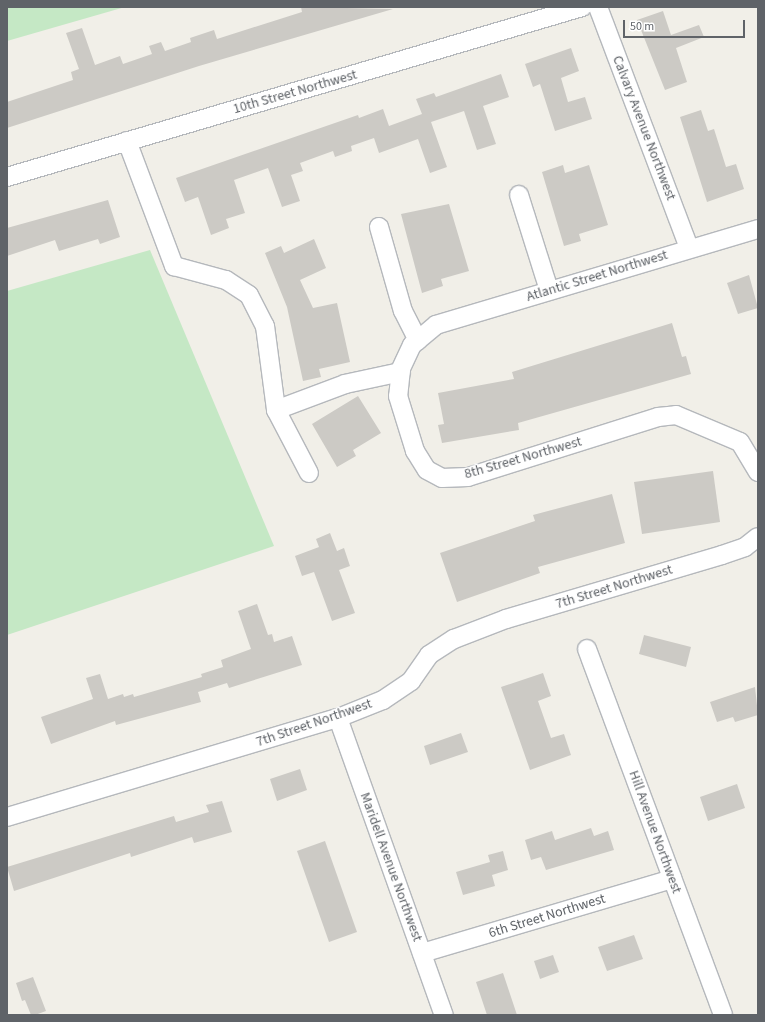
<!DOCTYPE html>
<style>
body{margin:0}
#map{position:relative;width:765px;height:1022px;overflow:hidden;background:#f1efe8;font-family:"Source Sans 3",sans-serif}
div>[style]{position:absolute}
.green>*{inset:0;background:#c5e8c5}
.building>*{inset:0;background:#cccac5}
.roads{filter:drop-shadow(1px 0 #b5b8bc) drop-shadow(-1px 0 #b5b8bc) drop-shadow(0 1px #b5b8bc) drop-shadow(0 -1px #b5b8bc)}
.minor>*{height:18px;margin:-9px;padding:0 9px;transform-origin:9px;border-radius:9px;background:#fff}
span{translate:-50% -50%;white-space:nowrap;text-align:center;line-height:1.15;-webkit-text-stroke:3px #fff;paint-order:stroke}
.street-label{font-size:14px;color:#5f6368}
.frame{position:absolute;inset:0;border:8px solid #5f6368;pointer-events:none}
.scale{position:absolute;left:623px;top:20px;width:122px;height:18px;box-sizing:border-box;border:2px solid #5f6368;border-top:0;padding-left:5px;font-size:12px;line-height:14px;white-space:nowrap;color:#5f6368;-webkit-text-stroke:3px #fff;paint-order:stroke}
</style>
<div id="map">
<div class="green">
<div style="clip-path:polygon(7px 7px,125px 7px,7px 41px)"></div>
<div style="clip-path:polygon(150px 250px,274px 546px,7px 635px,7px 291px)"></div>
</div>
<div class="building">
<div style="clip-path:polygon(301px 7px,393px 9px,199px 66px,7px 128px,7px 102px,73px 80px,71px 72px,79px 69px,66px 33px,82px 28px,95px 65px,120px 56px,123px 64px,152px 54px,149px 46px,161px 42px,165px 51px,191px 42px,190px 38px,214px 30px,217px 39px,302px 12px)"></div>
<div style="clip-path:polygon(663px 11px,671px 35px,699px 25px,704px 37px,676px 48px,687px 82px,665px 90px,637px 20px)"></div>
<div style="clip-path:polygon(571px 48px,579px 71px,561px 78px,568px 102px,585px 97px,592px 119px,555px 131px,540px 84px,533px 87px,525px 64px)"></div>
<div style="clip-path:polygon(501px 74px,509px 97px,483px 106px,496px 144px,477px 150px,464px 111px,431px 122px,447px 167px,430px 173px,418px 139px,379px 153px,374px 138px,351px 146px,352px 151px,335px 157px,333px 151px,300px 163px,303px 171px,291px 175px,300px 201px,282px 207px,268px 168px,234px 180px,245px 213px,226px 219px,229px 228px,211px 235px,198px 197px,185px 202px,176px 178px,358px 115px,359px 118px,383px 109px,389px 126px,422px 114px,416px 99px,434px 93px,436px 97px)"></div>
<div style="clip-path:polygon(701px 110px,708px 131px,714px 129px,726px 167px,736px 164px,744px 189px,707px 202px,680px 117px)"></div>
<div style="clip-path:polygon(563px 165px,565px 173px,589px 165px,608px 225px,579px 234px,581px 241px,564px 246px,542px 172px)"></div>
<div style="clip-path:polygon(108px 200px,120px 237px,100px 244px,98px 239px,59px 251px,55px 240px,7px 256px,7px 228px)"></div>
<div style="clip-path:polygon(449px 204px,469px 271px,441px 279px,443px 286px,422px 293px,401px 214px)"></div>
<div style="clip-path:polygon(314px 239px,326px 268px,300px 280px,313px 308px,337px 303px,350px 362px,319px 369px,321px 377px,303px 381px,287px 307px,265px 253px,281px 246px,284px 253px)"></div>
<div style="clip-path:polygon(749px 275px,758px 308px,738px 314px,727px 283px)"></div>
<div style="clip-path:polygon(672px 323px,682px 357px,686px 356px,691px 374px,518px 423px,519px 430px,442px 443px,438px 425px,444px 424px,438px 393px,514px 379px,512px 372px)"></div>
<div style="clip-path:polygon(358px 396px,381px 433px,353px 450px,356px 456px,337px 467px,312px 424px)"></div>
<div style="clip-path:polygon(713px 471px,720px 522px,642px 534px,634px 482px)"></div>
<div style="clip-path:polygon(612px 494px,625px 543px,538px 567px,540px 573px,457px 602px,440px 553px,535px 521px,533px 515px)"></div>
<div style="clip-path:polygon(330px 533px,337px 551px,344px 548px,350px 566px,339px 570px,355px 613px,332px 621px,314px 572px,302px 576px,295px 556px,319px 547px,316px 539px)"></div>
<div style="clip-path:polygon(257px 604px,268px 635px,272px 634px,274px 642px,292px 636px,302px 665px,229px 688px,227px 683px,198px 692px,201px 702px,116px 725px,115px 721px,51px 744px,41px 717px,93px 699px,86px 678px,100px 674px,108px 699px,123px 694px,124px 697px,133px 694px,134px 697px,202px 677px,201px 674px,223px 667px,221px 660px,251px 649px,238px 611px)"></div>
<div style="clip-path:polygon(644px 635px,691px 647px,686px 667px,639px 654px)"></div>
<div style="clip-path:polygon(543px 673px,551px 696px,538px 701px,551px 738px,564px 734px,571px 755px,530px 770px,501px 687px)"></div>
<div style="clip-path:polygon(755px 687px,758px 715px,735px 722px,733px 717px,717px 722px,710px 702px)"></div>
<div style="clip-path:polygon(461px 733px,468px 752px,430px 765px,424px 746px)"></div>
<div style="clip-path:polygon(300px 769px,307px 790px,277px 801px,270px 779px)"></div>
<div style="clip-path:polygon(737px 784px,745px 808px,708px 821px,700px 797px)"></div>
<div style="clip-path:polygon(222px 801px,232px 832px,194px 843px,192px 837px,131px 857px,130px 853px,14px 891px,7px 867px,174px 816px,176px 822px,209px 812px,206px 805px)"></div>
<div style="clip-path:polygon(591px 828px,594px 836px,608px 831px,614px 850px,546px 870px,541px 857px,531px 860px,525px 840px,552px 831px,555px 840px)"></div>
<div style="clip-path:polygon(325px 841px,357px 932px,329px 942px,297px 851px)"></div>
<div style="clip-path:polygon(503px 851px,508px 870px,492px 875px,495px 886px,463px 895px,456px 872px,490px 862px,488px 855px)"></div>
<div style="clip-path:polygon(634px 935px,643px 959px,607px 971px,598px 947px)"></div>
<div style="clip-path:polygon(553px 955px,559px 972px,540px 979px,534px 961px)"></div>
<div style="clip-path:polygon(503px 973px,517px 1015px,487px 1015px,476px 982px)"></div>
<div style="clip-path:polygon(33px 977px,46px 1011px,35px 1015px,31px 1015px,25px 1000px,22px 1001px,16px 983px)"></div>
</div>
<div class="roads">
<div class="minor">
<div style="left:598px;top:7px;width:258px;rotate:69.3deg"></div>
<div style="left:127px;top:141px;width:134px;rotate:69.4deg"></div>
<div style="left:174px;top:266px;width:54px;rotate:15.1deg"></div>
<div style="left:226px;top:280px;width:27px;rotate:33deg"></div>
<div style="left:249px;top:295px;width:35px;rotate:63deg"></div>
<div style="left:265px;top:326px;width:85px;rotate:82.5deg"></div>
<div style="left:276px;top:410px;width:71px;rotate:62.4deg"></div>
<div style="left:7px;top:177px;width:600px;rotate:-16.47deg"></div>
<div style="left:519px;top:195px;width:100px;rotate:72.5deg"></div>
<div style="left:379px;top:227px;width:87px;rotate:74.1deg"></div>
<div style="left:403px;top:311px;width:33px;rotate:63deg"></div>
<div style="left:758px;top:229px;width:336px;rotate:163.4deg"></div>
<div style="left:436px;top:325px;width:31px;rotate:140deg"></div>
<div style="left:412px;top:345px;width:26px;rotate:115deg"></div>
<div style="left:401px;top:369px;width:27px;rotate:96deg"></div>
<div style="left:398px;top:396px;width:58px;rotate:72.8deg"></div>
<div style="left:415px;top:451px;width:22px;rotate:58deg"></div>
<div style="left:427px;top:470px;width:17px;rotate:28deg"></div>
<div style="left:442px;top:478px;width:26px;rotate:-2deg"></div>
<div style="left:468px;top:477px;width:199px;rotate:-17.5deg"></div>
<div style="left:658px;top:417px;width:18px;rotate:-6deg"></div>
<div style="left:676px;top:415px;width:69px;rotate:22.9deg"></div>
<div style="left:740px;top:442px;width:35px;rotate:59deg"></div>
<div style="left:276px;top:410px;width:74px;rotate:-20.6deg"></div>
<div style="left:345px;top:384px;width:57px;rotate:-12.1deg"></div>
<div style="left:587px;top:649px;width:390px;rotate:69.6deg"></div>
<div style="left:338px;top:718px;width:315px;rotate:70.4deg"></div>
<div style="left:7px;top:817px;width:345px;rotate:-16.7deg"></div>
<div style="left:338px;top:718px;width:48px;rotate:-21.8deg"></div>
<div style="left:383px;top:700px;width:34px;rotate:-34deg"></div>
<div style="left:411px;top:681px;width:32px;rotate:-55deg"></div>
<div style="left:429px;top:655px;width:30px;rotate:-33deg"></div>
<div style="left:454px;top:639px;width:56px;rotate:-21deg"></div>
<div style="left:506px;top:619px;width:225px;rotate:-16.5deg"></div>
<div style="left:722px;top:555px;width:24px;rotate:-19deg"></div>
<div style="left:745px;top:547px;width:16px;rotate:-38deg"></div>
<div style="left:422px;top:953px;width:261px;rotate:-16.5deg"></div>
</div>
</div>
<div class="street-label">
<span style="left:295px;top:92px;rotate:-16deg">10th Street Northwest</span>
<span style="left:644px;top:128px;rotate:69deg">Calvary Avenue Northwest</span>
<span style="left:597px;top:276px;rotate:-17deg">Atlantic Street Northwest</span>
<span style="left:523px;top:458px;rotate:-16deg">8th Street Northwest</span>
<span style="left:614px;top:587px;rotate:-17deg">7th Street Northwest</span>
<span style="left:314px;top:723px;rotate:-19deg">7th Street Northwest</span>
<span style="left:655px;top:832px;rotate:70deg">Hill Avenue Northwest</span>
<span style="left:391px;top:867px;rotate:70deg">Maridell Avenue Northwest</span>
<span style="left:547px;top:916px;rotate:-17deg">6th Street Northwest</span>
</div>
<div class="frame"></div>
<div class="scale">50 m</div>
</div>
